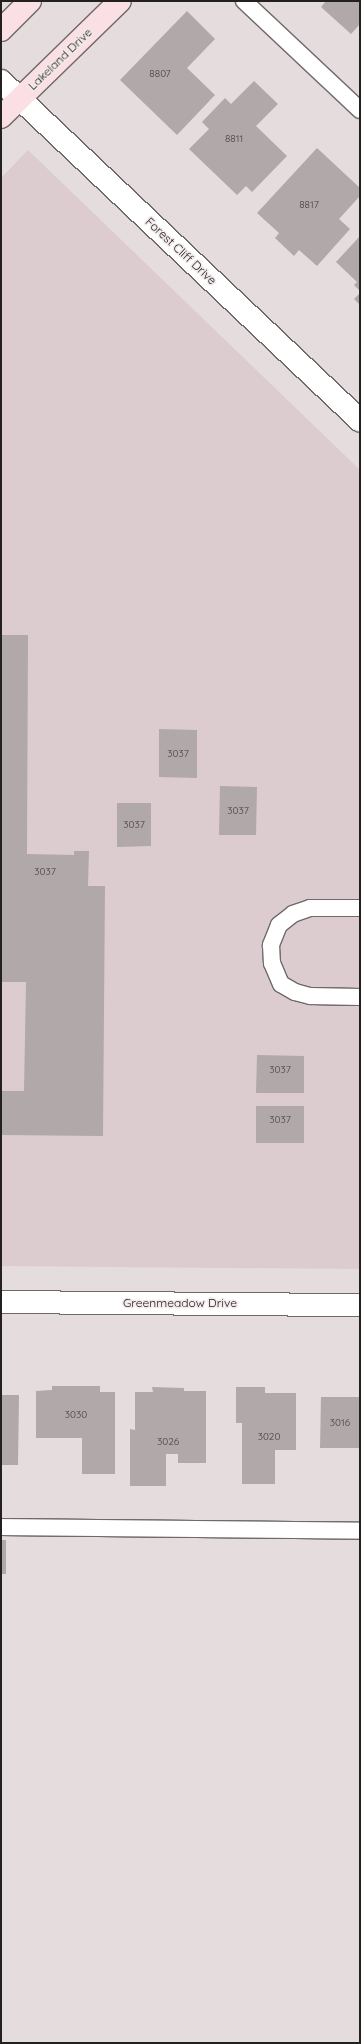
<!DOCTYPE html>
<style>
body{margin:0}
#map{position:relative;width:361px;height:2044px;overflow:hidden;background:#e4dcdd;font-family:Quicksand,sans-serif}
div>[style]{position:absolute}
.built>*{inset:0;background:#ddcccf}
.building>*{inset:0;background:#b0a8a9}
.roads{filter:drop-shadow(1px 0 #70696a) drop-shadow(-1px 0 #70696a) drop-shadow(0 1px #70696a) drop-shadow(0 -1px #70696a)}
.service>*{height:16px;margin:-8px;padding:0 8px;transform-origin:8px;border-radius:8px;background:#fff}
.minor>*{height:22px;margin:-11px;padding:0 11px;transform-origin:11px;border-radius:11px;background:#fff}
.secondary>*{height:22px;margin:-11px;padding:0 11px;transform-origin:11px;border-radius:11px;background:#fadfe5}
span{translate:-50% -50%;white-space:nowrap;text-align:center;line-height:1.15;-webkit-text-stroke:3px #f1e9ea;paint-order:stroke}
.number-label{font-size:10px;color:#464242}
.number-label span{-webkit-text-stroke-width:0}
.street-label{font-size:12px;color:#232020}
.frame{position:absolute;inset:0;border:2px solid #232020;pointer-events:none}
</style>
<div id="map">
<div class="built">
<div style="clip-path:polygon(28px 150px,360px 470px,360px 1269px,1px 1266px,1px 178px)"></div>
</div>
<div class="building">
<div style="clip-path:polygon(326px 1px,360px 1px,360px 24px,351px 34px,321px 7px)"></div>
<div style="clip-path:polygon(187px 11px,215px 39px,187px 68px,215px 95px,177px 135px,120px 80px)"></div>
<div style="clip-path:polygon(254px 81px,278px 104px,256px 126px,287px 156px,252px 192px,246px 186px,237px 195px,189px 149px,209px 129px,202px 122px,225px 98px,231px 104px)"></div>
<div style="clip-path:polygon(317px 148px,360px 188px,360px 196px,339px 219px,350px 229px,317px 266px,299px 250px,294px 256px,275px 238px,279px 233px,257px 213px)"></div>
<div style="clip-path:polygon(360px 236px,360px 291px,354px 285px,357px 282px,336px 262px)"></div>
<div style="clip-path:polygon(360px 293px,360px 305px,354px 299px)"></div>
<div style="clip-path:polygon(1px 635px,28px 635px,27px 854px,74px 855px,74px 851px,89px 851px,88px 886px,105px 886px,103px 1136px,1px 1135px,1px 1091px,24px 1091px,26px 982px,1px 982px)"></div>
<div style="clip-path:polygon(159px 729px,197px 730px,197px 778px,159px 777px)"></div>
<div style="clip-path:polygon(220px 786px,257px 787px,256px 835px,219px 835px)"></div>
<div style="clip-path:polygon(117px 803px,151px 803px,151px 846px,117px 847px)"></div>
<div style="clip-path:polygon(257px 1055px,304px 1056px,304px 1093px,256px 1093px)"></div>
<div style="clip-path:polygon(256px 1106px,304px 1106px,304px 1143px,256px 1143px)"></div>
<div style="clip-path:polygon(52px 1386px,100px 1386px,100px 1392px,115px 1392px,115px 1474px,82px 1474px,82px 1438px,36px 1438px,36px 1391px,52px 1390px)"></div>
<div style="clip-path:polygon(152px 1387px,184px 1388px,184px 1391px,206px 1391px,206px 1463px,178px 1463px,178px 1454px,166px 1454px,166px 1486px,130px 1486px,130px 1429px,135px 1430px,135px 1392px,153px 1392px)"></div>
<div style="clip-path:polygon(236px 1387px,265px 1387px,265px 1393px,296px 1393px,296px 1450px,275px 1450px,275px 1484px,242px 1484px,242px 1423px,236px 1423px)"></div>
<div style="clip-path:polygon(1px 1395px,19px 1395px,18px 1465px,1px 1465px)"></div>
<div style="clip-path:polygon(321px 1397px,360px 1397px,360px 1448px,320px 1448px)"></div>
<div style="clip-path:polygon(1px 1540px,6px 1540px,6px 1574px,1px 1574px)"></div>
</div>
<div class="roads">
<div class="service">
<div style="left:244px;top:1px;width:159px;rotate:43.2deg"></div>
<div style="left:360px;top:908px;width:50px;rotate:180deg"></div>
<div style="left:310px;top:908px;width:18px;rotate:161deg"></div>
<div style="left:293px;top:914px;width:18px;rotate:142deg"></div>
<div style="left:279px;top:925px;width:22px;rotate:112deg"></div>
<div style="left:271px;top:945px;width:18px;rotate:87deg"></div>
<div style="left:272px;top:963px;width:23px;rotate:67deg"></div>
<div style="left:281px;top:984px;width:16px;rotate:30deg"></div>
<div style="left:295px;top:992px;width:16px;rotate:15deg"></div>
<div style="left:310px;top:996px;width:50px;rotate:1.1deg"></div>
<div style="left:1px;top:1527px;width:359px;rotate:0.6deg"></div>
</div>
<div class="minor">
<div style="left:1px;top:81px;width:494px;rotate:43.4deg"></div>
<div style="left:1px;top:1302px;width:359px;rotate:0.5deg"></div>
</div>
<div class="secondary">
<div style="left:1px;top:30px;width:41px;rotate:-45deg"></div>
<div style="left:1px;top:117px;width:166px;rotate:-44.3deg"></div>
</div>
</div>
<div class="number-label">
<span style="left:160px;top:74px">8807</span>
<span style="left:234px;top:139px">8811</span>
<span style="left:309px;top:205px">8817</span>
<span style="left:178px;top:754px">3037</span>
<span style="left:238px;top:811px">3037</span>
<span style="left:134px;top:825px">3037</span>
<span style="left:45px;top:872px">3037</span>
<span style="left:280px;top:1070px">3037</span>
<span style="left:280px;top:1120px">3037</span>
<span style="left:76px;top:1415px">3030</span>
<span style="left:340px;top:1423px">3016</span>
<span style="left:269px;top:1437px">3020</span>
<span style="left:168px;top:1442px">3026</span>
</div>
<div class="street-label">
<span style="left:60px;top:59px;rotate:-44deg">Lakeland Drive</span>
<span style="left:181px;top:251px;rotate:43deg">Forest Cliff Drive</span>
<span style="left:180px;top:1303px">Greenmeadow Drive</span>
</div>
<div class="frame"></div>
</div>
